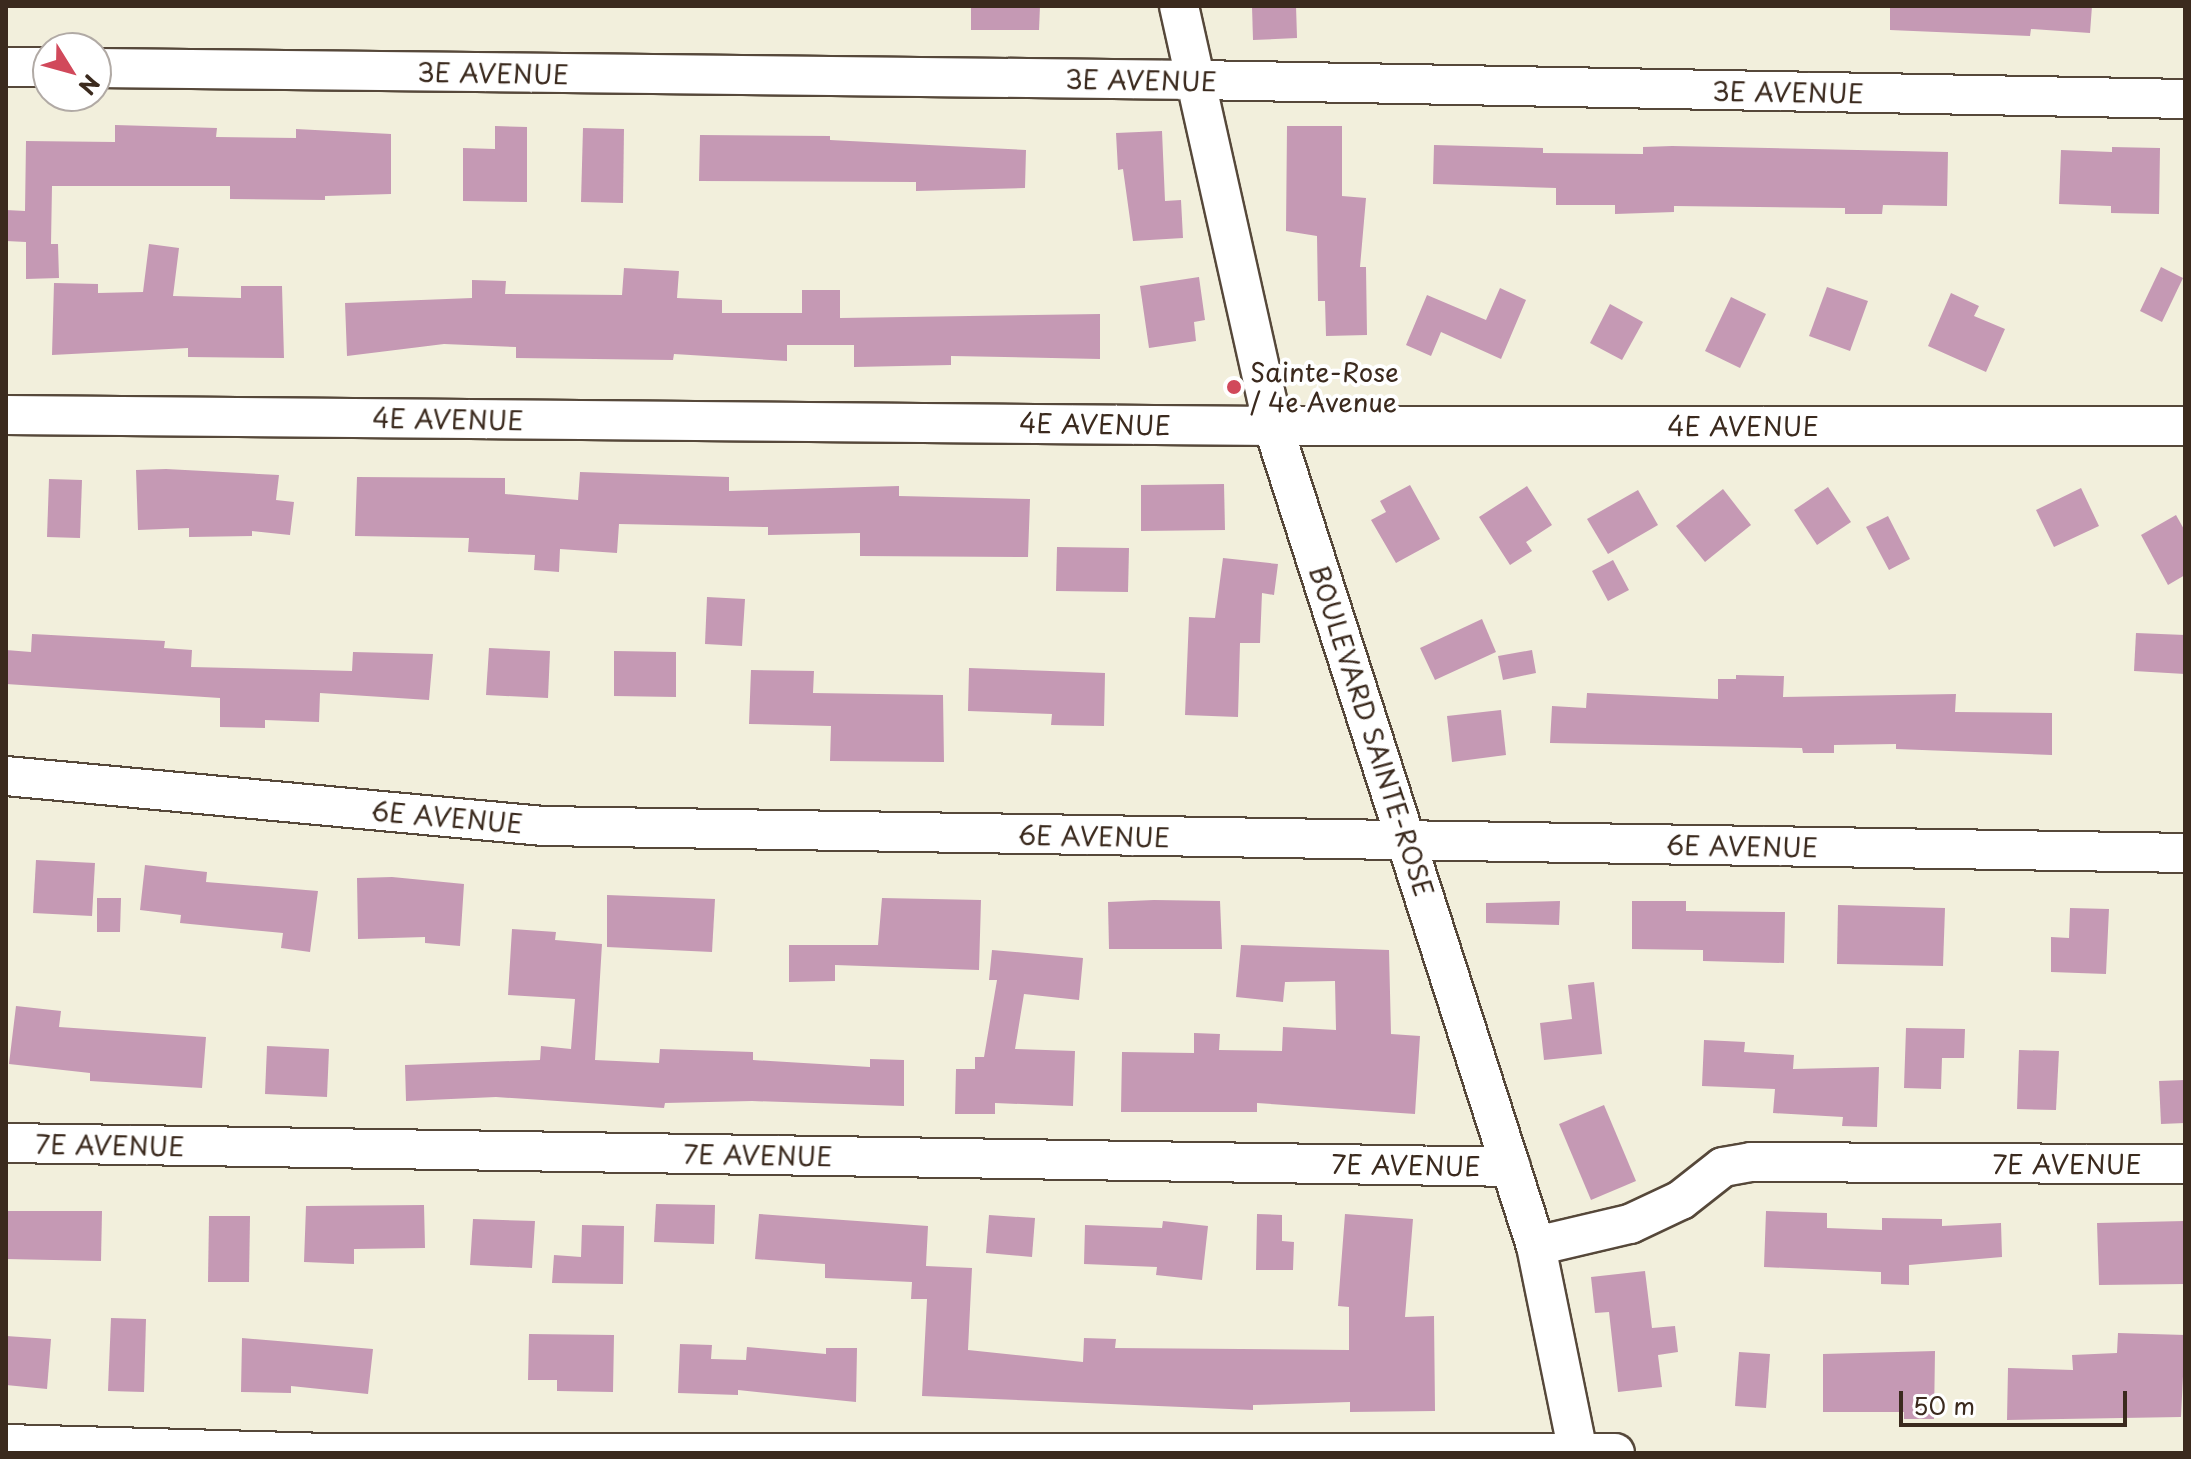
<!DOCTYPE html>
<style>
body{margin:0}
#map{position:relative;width:2191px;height:1459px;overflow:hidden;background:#f2efdc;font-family:"Playpen Sans",sans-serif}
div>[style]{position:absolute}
.building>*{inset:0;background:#c599b4}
.roads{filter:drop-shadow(2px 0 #56483a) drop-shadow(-2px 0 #56483a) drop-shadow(0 2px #56483a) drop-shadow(0 -2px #56483a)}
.minor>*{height:38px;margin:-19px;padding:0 19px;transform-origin:19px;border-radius:19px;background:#fff}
.dots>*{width:22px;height:22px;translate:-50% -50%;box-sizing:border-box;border:4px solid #fff;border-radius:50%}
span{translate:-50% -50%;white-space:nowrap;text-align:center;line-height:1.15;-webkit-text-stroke:8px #fff;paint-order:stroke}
.street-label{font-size:26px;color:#3b2a1e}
.poi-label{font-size:26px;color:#3b2a1e}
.left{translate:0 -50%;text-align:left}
.frame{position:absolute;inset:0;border:8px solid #3b2a1e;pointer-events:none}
.north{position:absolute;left:32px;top:32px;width:80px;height:80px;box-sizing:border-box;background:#fff;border:2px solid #b1aaa5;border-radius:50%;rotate:127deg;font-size:22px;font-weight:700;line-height:32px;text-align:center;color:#3b2a1e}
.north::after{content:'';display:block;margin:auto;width:28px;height:36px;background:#d1495b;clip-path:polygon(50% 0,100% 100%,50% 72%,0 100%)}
.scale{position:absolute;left:1899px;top:1391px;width:228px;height:36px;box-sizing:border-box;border:4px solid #3b2a1e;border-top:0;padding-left:10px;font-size:24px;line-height:28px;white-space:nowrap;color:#3b2a1e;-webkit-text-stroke:6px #fff;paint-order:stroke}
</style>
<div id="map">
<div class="building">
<div style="clip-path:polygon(971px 6px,1040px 6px,1039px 30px,971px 30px)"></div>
<div style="clip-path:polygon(1252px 6px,1296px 6px,1297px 38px,1253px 40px)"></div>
<div style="clip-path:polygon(1890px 6px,2092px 6px,2090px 33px,2031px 29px,2030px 36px,1890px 30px)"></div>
<div style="clip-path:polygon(115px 125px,217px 128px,216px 137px,296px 138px,296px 129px,391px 134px,391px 194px,325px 196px,325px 200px,230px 199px,230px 186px,52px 186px,51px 244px,58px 244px,59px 278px,26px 279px,26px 242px,6px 241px,6px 210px,25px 211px,26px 141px,115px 142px)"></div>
<div style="clip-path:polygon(495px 126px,527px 127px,527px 202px,463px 201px,463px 148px,495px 149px)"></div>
<div style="clip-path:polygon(1287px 126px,1342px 126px,1342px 196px,1366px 198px,1360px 267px,1366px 267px,1367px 335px,1326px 336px,1325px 301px,1318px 301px,1317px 236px,1286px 231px)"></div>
<div style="clip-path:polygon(583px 128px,624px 129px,623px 203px,581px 202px)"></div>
<div style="clip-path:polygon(1162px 131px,1165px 201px,1181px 200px,1183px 238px,1133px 241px,1123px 169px,1118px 170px,1116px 133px)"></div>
<div style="clip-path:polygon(700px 135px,830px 136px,830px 140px,1026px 150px,1025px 188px,916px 191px,916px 182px,699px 181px)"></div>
<div style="clip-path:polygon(1434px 145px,1543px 148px,1543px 153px,1643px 154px,1643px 147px,1672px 146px,1948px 152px,1947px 206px,1883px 205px,1882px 214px,1845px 214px,1845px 208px,1674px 206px,1674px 212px,1615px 214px,1615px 205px,1556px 205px,1556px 188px,1433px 184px)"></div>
<div style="clip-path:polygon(2112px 147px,2160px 148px,2159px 214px,2111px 213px,2111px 206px,2059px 204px,2061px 150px,2112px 152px)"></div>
<div style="clip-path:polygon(149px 244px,179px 248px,173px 296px,241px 298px,241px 286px,282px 286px,284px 358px,188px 357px,188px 348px,52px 355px,54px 283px,98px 284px,98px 293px,143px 292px)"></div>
<div style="clip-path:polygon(2161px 267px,2183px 278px,2162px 322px,2140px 311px)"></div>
<div style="clip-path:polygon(624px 268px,679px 271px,677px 298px,722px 300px,722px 313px,802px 313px,802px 290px,840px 290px,840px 318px,1100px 314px,1100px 359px,951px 356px,951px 365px,854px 367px,854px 345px,787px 345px,787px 361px,674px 354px,673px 360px,516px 358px,516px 347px,444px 344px,347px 356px,345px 303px,472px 298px,472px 280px,506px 281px,505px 294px,622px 295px)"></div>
<div style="clip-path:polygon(1199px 277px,1205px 320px,1194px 322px,1196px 341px,1149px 348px,1140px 286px)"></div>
<div style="clip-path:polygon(1827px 287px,1868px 301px,1850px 351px,1809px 336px)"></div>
<div style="clip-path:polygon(1500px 288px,1526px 300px,1501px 359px,1441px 332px,1431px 356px,1406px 345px,1427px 295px,1486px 320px)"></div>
<div style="clip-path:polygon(1951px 293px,1979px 306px,1974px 316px,2005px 329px,1986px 372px,1928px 346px)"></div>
<div style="clip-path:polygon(1731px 297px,1766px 314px,1740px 368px,1705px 351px)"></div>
<div style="clip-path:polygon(1610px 304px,1643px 322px,1622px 360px,1590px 343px)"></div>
<div style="clip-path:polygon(166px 469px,279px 475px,276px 500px,294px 502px,290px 535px,252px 531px,252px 536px,189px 537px,189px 528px,138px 530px,136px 470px)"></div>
<div style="clip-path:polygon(580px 472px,729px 477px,729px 491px,899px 486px,899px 496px,1030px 499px,1028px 557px,860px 556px,860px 533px,768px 535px,768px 527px,619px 524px,617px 553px,560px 549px,559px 572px,534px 570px,535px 555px,468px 552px,469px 538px,355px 536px,357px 477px,505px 478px,505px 494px,578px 500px)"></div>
<div style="clip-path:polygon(49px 479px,82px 480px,80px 538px,47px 537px)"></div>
<div style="clip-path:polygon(1224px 484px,1225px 530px,1141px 531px,1141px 485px)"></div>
<div style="clip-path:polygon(1410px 485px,1440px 539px,1396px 563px,1371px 520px,1386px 512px,1380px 501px)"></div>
<div style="clip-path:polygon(1527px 486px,1552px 525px,1526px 542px,1532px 551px,1510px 565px,1479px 517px)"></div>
<div style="clip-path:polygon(1828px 487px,1851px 522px,1817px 545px,1794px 510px)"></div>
<div style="clip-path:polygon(2081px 488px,2099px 526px,2054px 547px,2036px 510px)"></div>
<div style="clip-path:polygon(1723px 489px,1751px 525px,1705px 562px,1676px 526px)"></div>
<div style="clip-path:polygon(1638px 490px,1658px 525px,1608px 554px,1587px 519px)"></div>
<div style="clip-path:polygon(2176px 515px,2185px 531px,2185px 575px,2168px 585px,2141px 535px)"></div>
<div style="clip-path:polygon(1888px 516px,1910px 559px,1889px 570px,1866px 527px)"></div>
<div style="clip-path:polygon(1057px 547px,1129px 548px,1128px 592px,1056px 591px)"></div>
<div style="clip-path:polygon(1223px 558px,1278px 564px,1274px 595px,1262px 593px,1260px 643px,1240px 643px,1238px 717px,1185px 715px,1189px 617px,1215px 618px)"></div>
<div style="clip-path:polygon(1613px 560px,1629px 590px,1608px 601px,1592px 571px)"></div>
<div style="clip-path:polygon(707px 597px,745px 599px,742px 646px,705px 644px)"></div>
<div style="clip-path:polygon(1482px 619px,1496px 652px,1435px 680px,1420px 648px)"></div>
<div style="clip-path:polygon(2136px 633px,2185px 635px,2185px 674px,2134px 671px)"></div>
<div style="clip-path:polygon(32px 634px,165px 641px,164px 648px,192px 650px,191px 667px,352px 671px,353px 652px,433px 654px,429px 700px,320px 693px,319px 722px,265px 720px,265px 728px,220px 727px,220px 698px,6px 684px,6px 650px,31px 652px)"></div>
<div style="clip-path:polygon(489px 648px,550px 651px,548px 698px,486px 695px)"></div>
<div style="clip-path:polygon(1532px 650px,1536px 673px,1503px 680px,1498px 656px)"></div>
<div style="clip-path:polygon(614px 651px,676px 652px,676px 697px,614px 696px)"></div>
<div style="clip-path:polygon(969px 668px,1105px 673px,1104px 726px,1051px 725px,1052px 714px,968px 711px)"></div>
<div style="clip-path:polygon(751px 670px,814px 671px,813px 693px,943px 695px,944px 762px,830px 761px,831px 726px,749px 724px)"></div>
<div style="clip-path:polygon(1736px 675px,1784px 676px,1783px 697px,1956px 694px,1955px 712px,2052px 713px,2052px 755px,1896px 749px,1896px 744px,1834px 745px,1834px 753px,1803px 753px,1802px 748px,1550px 743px,1552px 706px,1586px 708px,1587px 693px,1718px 699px,1718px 679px,1736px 679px)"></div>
<div style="clip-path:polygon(1501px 710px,1506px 755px,1452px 762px,1447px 716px)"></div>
<div style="clip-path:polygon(36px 860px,95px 863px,92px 916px,33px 913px)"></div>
<div style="clip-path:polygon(145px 865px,207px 872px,206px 882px,318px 891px,310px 952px,281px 948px,283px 933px,180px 923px,181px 915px,140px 910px)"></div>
<div style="clip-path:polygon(392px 877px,464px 884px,460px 946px,425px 943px,425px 937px,358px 939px,357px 878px)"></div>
<div style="clip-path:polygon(607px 895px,715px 899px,712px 952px,607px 947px)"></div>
<div style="clip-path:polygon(97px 898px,121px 898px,120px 932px,97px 932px)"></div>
<div style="clip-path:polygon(882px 898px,981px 900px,979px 970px,835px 965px,835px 981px,789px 982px,789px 945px,878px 945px)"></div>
<div style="clip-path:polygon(1154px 900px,1220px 901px,1222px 949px,1109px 949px,1108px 902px)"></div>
<div style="clip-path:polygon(1560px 901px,1559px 925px,1486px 923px,1486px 903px)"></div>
<div style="clip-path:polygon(1632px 901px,1686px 901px,1686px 911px,1785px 912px,1784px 963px,1703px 961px,1703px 950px,1632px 949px)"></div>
<div style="clip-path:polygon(1838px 905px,1945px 908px,1943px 966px,1837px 964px)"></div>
<div style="clip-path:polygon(2070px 908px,2109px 909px,2106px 974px,2051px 972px,2051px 937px,2069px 938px)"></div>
<div style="clip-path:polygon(512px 929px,556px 932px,555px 940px,602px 944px,595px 1060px,659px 1063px,660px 1049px,753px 1052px,753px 1060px,870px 1067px,870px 1059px,904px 1060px,904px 1106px,752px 1101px,665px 1103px,664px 1108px,496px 1097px,406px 1101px,405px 1065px,540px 1060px,541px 1046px,571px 1049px,575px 999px,508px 995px)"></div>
<div style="clip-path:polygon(1241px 945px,1389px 950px,1391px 1034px,1420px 1036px,1415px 1114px,1257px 1103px,1257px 1112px,1121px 1112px,1122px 1052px,1194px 1053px,1194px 1033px,1220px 1034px,1219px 1050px,1282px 1051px,1283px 1027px,1336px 1030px,1335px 981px,1285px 982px,1283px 1002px,1236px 997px)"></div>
<div style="clip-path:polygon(992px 950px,1083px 958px,1079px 1000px,1024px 994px,1015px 1049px,1075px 1051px,1073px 1106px,995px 1103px,995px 1114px,955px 1114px,956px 1069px,975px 1069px,975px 1057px,984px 1057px,997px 980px,989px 980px)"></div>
<div style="clip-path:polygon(1594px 982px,1602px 1054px,1544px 1060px,1540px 1023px,1572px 1019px,1568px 985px)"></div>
<div style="clip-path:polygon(16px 1006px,61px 1011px,59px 1027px,206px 1037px,202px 1088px,90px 1081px,90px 1073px,9px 1064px)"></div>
<div style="clip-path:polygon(1906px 1028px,1965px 1029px,1964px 1058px,1942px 1058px,1941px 1089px,1904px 1088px)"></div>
<div style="clip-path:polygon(1704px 1040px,1745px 1042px,1744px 1052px,1794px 1055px,1793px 1069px,1879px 1067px,1877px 1127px,1842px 1126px,1843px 1117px,1773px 1113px,1775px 1089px,1702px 1086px)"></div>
<div style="clip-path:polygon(267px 1046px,329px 1049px,327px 1097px,265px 1094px)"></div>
<div style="clip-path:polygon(2019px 1050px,2059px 1051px,2056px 1110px,2017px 1109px)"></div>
<div style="clip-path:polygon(2185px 1080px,2185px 1123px,2161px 1124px,2159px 1081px)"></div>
<div style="clip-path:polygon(1604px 1105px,1636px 1181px,1591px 1200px,1559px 1124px)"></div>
<div style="clip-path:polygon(656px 1204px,715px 1205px,714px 1244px,654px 1242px)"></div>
<div style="clip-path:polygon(424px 1205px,425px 1248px,354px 1249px,354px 1264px,304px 1262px,306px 1206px)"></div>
<div style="clip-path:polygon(6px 1211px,102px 1211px,101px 1261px,6px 1259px)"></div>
<div style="clip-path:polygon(1766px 1211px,1827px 1213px,1827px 1228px,1882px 1230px,1882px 1218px,1942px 1219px,1942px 1226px,2001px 1223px,2002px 1257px,1909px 1265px,1909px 1285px,1881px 1284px,1881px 1272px,1764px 1267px)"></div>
<div style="clip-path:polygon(759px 1214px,928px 1226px,926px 1266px,972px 1268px,968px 1350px,1083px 1362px,1084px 1338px,1116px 1339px,1115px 1348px,1349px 1350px,1349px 1307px,1338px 1306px,1345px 1214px,1413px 1219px,1405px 1317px,1434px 1316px,1435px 1411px,1350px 1412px,1350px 1402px,1253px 1405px,1253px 1410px,922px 1396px,927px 1299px,911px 1299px,912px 1282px,825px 1278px,825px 1264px,755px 1259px)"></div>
<div style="clip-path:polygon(1257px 1214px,1282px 1215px,1282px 1241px,1294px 1242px,1293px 1270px,1256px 1270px)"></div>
<div style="clip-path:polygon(989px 1215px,1035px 1218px,1032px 1257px,986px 1253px)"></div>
<div style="clip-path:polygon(209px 1216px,250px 1216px,249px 1282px,208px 1282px)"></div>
<div style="clip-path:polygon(473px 1219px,535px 1221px,532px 1268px,470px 1265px)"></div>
<div style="clip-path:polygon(1163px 1221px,1208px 1226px,1202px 1280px,1156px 1275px,1157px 1267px,1084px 1264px,1085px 1225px,1162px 1228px)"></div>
<div style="clip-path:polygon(2185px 1221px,2185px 1284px,2099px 1285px,2097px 1223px)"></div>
<div style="clip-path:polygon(582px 1225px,624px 1226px,623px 1284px,552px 1283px,554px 1255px,581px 1257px)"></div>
<div style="clip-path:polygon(1645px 1271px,1652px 1328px,1675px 1326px,1678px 1352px,1658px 1355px,1662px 1387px,1618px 1392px,1609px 1312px,1595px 1313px,1591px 1277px)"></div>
<div style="clip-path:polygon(111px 1318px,146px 1319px,144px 1392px,108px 1391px)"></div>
<div style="clip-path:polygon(2118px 1333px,2185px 1335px,2181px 1417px,2007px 1420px,2008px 1368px,2073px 1370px,2072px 1355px,2117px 1353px)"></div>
<div style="clip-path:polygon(529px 1334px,614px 1335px,613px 1392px,557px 1391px,557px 1380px,528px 1380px)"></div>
<div style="clip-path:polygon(6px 1336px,51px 1339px,47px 1389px,6px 1385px)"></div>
<div style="clip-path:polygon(242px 1338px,373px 1349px,368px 1394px,291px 1386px,291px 1393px,241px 1392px)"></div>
<div style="clip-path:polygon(680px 1344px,712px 1345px,711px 1359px,746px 1360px,747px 1347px,826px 1354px,826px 1348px,857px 1348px,856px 1402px,738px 1390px,738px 1395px,678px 1393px)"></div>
<div style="clip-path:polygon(1935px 1351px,1934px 1419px,1904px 1419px,1904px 1412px,1823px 1412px,1823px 1354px)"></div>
<div style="clip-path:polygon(1739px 1352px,1770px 1354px,1766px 1408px,1735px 1406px)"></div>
</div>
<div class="roads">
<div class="minor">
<div style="left:1179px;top:6px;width:430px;rotate:77.4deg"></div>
<div style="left:1273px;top:426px;width:861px;rotate:72.22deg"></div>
<div style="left:1536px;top:1246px;width:211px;rotate:78.5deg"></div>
<div style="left:6px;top:67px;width:42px"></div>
<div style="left:96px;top:68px;width:1101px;rotate:0.62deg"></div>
<div style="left:1197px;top:80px;width:988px;rotate:1.1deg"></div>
<div style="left:6px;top:415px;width:1267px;rotate:0.5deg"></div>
<div style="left:1273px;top:426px;width:912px"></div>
<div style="left:6px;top:776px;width:539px;rotate:5.32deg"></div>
<div style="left:543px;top:826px;width:1642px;rotate:0.94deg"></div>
<div style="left:6px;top:1143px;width:1505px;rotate:0.91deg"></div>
<div style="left:1536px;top:1246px;width:97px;rotate:-13.2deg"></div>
<div style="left:1630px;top:1224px;width:56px;rotate:-25.2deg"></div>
<div style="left:1681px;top:1200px;width:53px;rotate:-38.2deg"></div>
<div style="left:1723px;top:1167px;width:28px;rotate:-10deg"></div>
<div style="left:1751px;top:1162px;width:434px;rotate:0.3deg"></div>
<div style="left:6px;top:1444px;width:317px;rotate:1.6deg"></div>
<div style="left:323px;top:1453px;width:1292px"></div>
</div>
</div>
<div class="dots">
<div style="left:1234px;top:387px;background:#d1495b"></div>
</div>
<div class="street-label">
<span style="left:493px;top:73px;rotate:1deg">3E AVENUE</span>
<span style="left:1141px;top:80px;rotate:1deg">3E AVENUE</span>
<span style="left:1788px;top:92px;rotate:1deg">3E AVENUE</span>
<span style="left:448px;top:419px;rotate:1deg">4E AVENUE</span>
<span style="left:1095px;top:424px;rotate:1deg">4E AVENUE</span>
<span style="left:1743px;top:426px">4E AVENUE</span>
<span style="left:1372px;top:731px;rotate:72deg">BOULEVARD SAINTE-ROSE</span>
<span style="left:447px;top:817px;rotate:5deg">6E AVENUE</span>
<span style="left:1094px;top:836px;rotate:1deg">6E AVENUE</span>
<span style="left:1742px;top:846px;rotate:1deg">6E AVENUE</span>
<span style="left:110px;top:1145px;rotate:1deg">7E AVENUE</span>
<span style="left:758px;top:1155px;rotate:1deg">7E AVENUE</span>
<span style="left:2067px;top:1164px">7E AVENUE</span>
<span style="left:1406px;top:1165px;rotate:1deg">7E AVENUE</span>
</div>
<div class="poi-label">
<span class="left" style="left:1250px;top:387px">Sainte-Rose<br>/ 4e Avenue</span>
</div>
<div class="frame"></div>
<div class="north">N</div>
<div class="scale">50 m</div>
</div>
